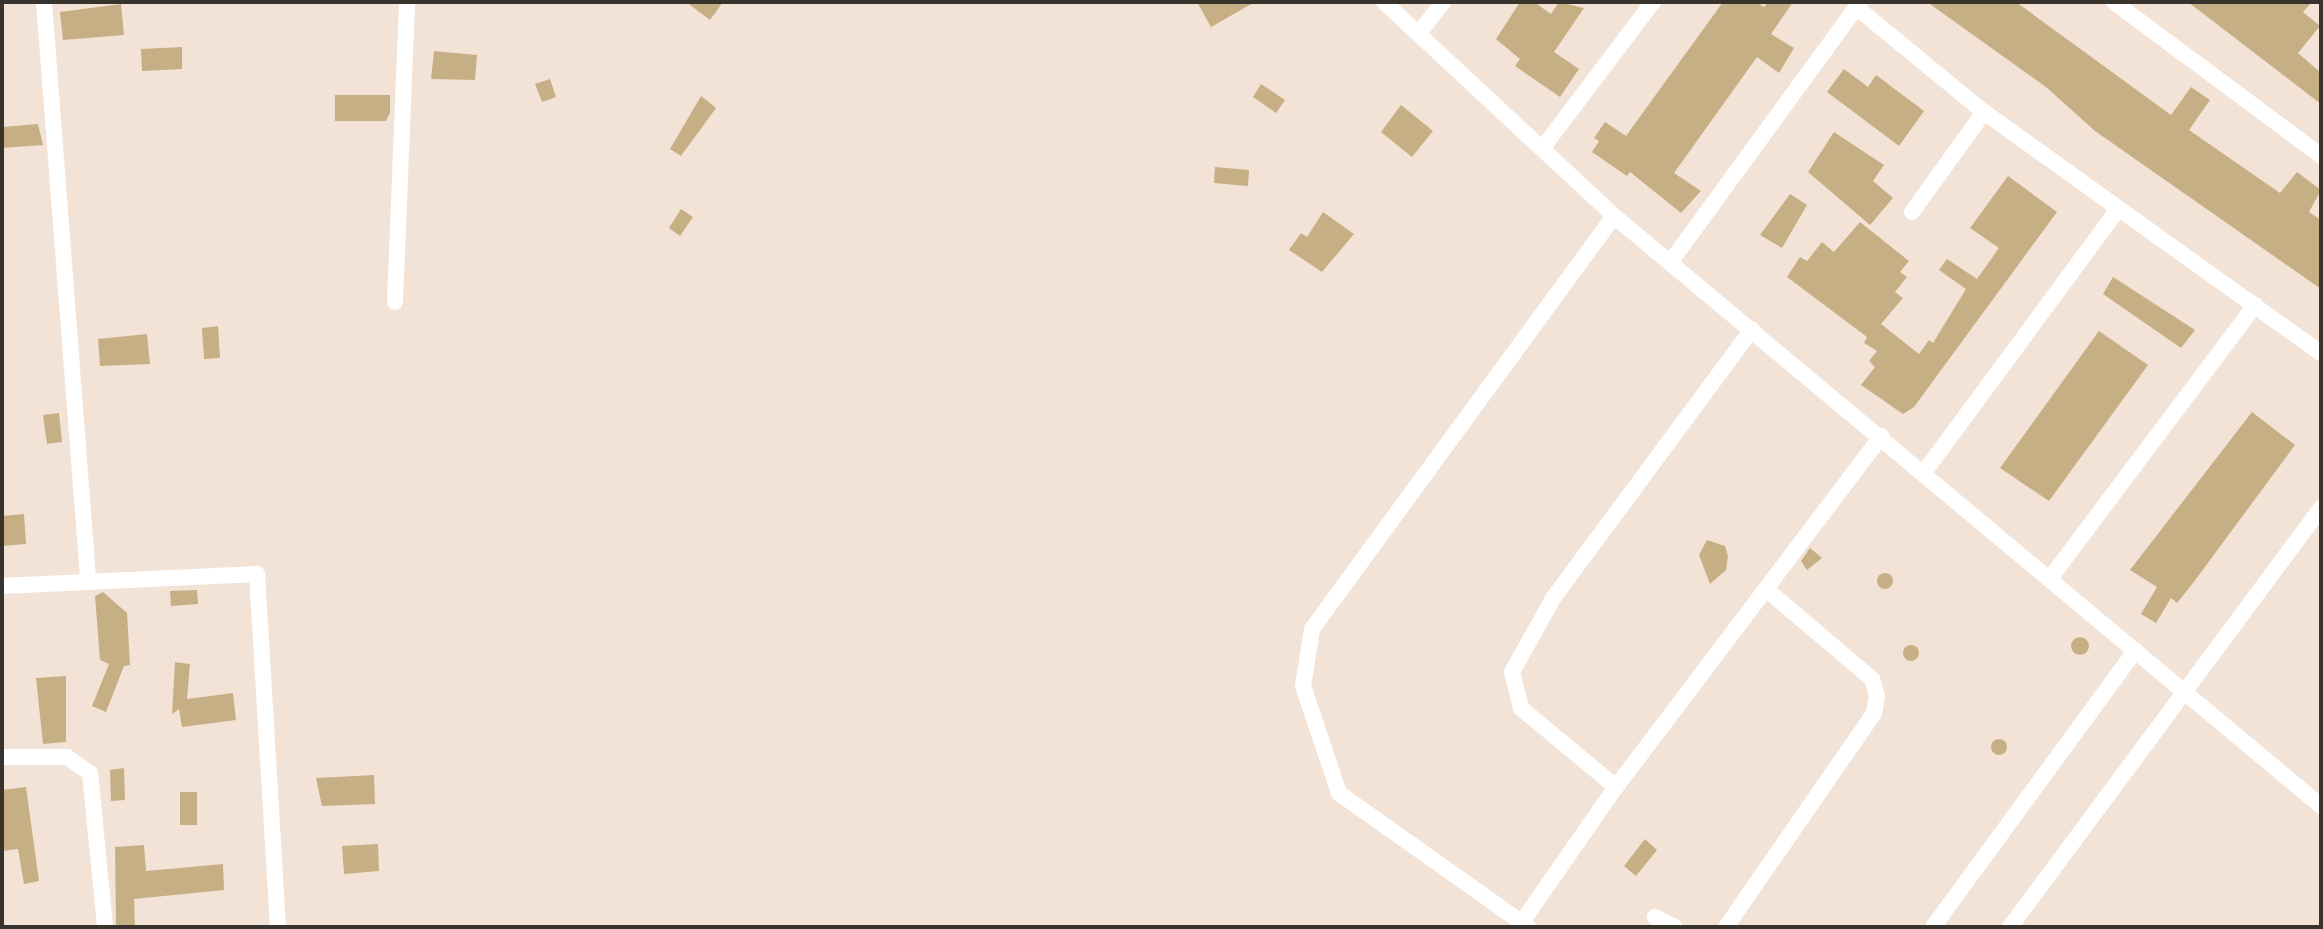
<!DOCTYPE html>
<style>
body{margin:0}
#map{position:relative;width:2323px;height:929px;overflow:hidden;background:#f3e3d6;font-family:Roboto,sans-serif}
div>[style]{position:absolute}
.building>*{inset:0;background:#c7af85}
.round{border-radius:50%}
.minor>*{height:16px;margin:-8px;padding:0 8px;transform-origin:8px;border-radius:8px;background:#fff}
span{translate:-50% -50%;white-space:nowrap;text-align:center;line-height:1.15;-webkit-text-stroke:6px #fff;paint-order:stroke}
.frame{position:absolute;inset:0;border:4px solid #39332e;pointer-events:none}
</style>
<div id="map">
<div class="building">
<div style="clip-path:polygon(686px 2px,723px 2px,710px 20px)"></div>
<div style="clip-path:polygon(1197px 2px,1255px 2px,1211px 27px)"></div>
<div style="clip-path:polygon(1520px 2px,1534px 2px,1551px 14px,1559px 2px,1584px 8px,1554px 52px,1579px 69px,1560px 97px,1515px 66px,1520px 59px,1496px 39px)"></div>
<div style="clip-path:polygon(1723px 2px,1756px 2px,1764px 7px,1768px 2px,1793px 2px,1771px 34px,1794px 48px,1779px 73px,1757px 57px,1674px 173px,1701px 191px,1681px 213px,1630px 172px,1627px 176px,1592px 152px,1599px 141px,1594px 138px,1605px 122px,1626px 136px)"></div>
<div style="clip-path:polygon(1927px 2px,2016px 2px,2171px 115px,2191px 87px,2210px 100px,2189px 130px,2280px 193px,2297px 172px,2321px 190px,2309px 212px,2321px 220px,2321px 289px,2095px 131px,2046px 87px)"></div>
<div style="clip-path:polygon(2188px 2px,2312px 2px,2303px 12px,2320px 26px,2298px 53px,2321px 73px,2321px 104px)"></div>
<div style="clip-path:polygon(121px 4px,124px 35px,63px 40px,60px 12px)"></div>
<div style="clip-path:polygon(182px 47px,182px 69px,142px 71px,141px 49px)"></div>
<div style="clip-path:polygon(434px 51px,477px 55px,475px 80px,431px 79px)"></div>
<div style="clip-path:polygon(1844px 69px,1868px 87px,1876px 75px,1924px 111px,1899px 146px,1827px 92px)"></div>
<div style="clip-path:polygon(550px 79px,556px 97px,542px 102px,535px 84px)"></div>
<div style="clip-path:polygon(1261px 84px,1285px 100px,1276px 113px,1253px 97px)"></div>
<div style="clip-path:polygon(335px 95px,390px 95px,390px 113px,386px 121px,335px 121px)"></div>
<div style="clip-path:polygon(701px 96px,716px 108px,681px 156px,670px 149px)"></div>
<div style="clip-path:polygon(1401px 105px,1433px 131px,1412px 157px,1381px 132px)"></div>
<div style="clip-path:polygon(38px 124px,43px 145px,2px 148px,2px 127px)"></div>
<div style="clip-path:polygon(1834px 132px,1884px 165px,1873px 181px,1893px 198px,1870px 225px,1808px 172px)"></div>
<div style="clip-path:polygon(1215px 167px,1249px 170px,1248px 186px,1214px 183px)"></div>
<div style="clip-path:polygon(2008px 176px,2057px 212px,1914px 407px,1903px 414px,1861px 385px,1875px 367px,1869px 361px,1877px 351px,1864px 343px,1867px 337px,1787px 277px,1800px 257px,1807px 261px,1822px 242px,1834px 252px,1860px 222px,1909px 261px,1900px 272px,1907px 277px,1895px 292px,1903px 298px,1881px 324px,1919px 354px,1929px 340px,1933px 343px,1966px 289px,1939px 270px,1947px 259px,1977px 279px,1999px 248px,1970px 228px)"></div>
<div style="clip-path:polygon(1790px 194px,1807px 205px,1782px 248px,1760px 235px)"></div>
<div style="clip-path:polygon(681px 209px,693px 217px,680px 236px,669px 228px)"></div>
<div style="clip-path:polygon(1323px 212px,1354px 234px,1322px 272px,1289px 250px,1301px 233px,1307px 237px)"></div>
<div style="clip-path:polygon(2113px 277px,2195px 330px,2181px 348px,2103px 294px)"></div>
<div style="clip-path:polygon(218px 326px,220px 358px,204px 359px,202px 328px)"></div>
<div style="clip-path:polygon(2099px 331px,2148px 365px,2049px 501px,2000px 468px)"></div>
<div style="clip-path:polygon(147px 334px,150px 364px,100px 366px,98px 339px)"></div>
<div style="clip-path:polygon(2252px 412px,2295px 445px,2193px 583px,2177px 603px,2171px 598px,2156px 623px,2141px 614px,2157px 587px,2130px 570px)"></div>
<div style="clip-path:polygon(59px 413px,62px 442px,47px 444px,43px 415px)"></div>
<div style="clip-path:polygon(24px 514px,26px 544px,2px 546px,2px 516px)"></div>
<div style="clip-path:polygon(1707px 540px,1725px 546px,1728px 556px,1726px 570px,1710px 584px,1699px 555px)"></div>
<div style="clip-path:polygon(1810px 548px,1822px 558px,1807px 570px,1801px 561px)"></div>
<div class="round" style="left:1877px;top:573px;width:16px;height:16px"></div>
<div style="clip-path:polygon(197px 590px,198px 604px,171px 606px,170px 591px)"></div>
<div style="clip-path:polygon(103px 592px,127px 613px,130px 665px,124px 666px,106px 712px,92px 706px,109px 664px,100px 660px,95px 596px)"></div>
<div class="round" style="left:2071px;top:637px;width:18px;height:18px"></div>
<div class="round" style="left:1903px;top:645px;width:16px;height:16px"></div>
<div style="clip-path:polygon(175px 662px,190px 664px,187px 699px,233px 693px,236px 720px,182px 727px,179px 709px,172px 714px)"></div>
<div style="clip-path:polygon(66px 676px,66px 742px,43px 744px,36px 678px)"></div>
<div class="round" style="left:1991px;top:739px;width:16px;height:16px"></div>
<div style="clip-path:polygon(124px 768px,125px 800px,111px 801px,110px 770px)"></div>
<div style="clip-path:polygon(374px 775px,375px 804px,322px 806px,316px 778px)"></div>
<div style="clip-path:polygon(26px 787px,39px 881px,24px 884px,18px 849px,2px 851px,2px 790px)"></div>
<div style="clip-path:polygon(180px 792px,197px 792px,197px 825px,180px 825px)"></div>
<div style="clip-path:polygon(1645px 839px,1657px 850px,1636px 876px,1624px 866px)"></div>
<div style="clip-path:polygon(378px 844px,379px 871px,344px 874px,342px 846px)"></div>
<div style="clip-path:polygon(144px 845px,146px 871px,223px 864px,224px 890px,134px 899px,135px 927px,116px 927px,115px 847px)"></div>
</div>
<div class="minor">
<div style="left:44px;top:2px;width:578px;rotate:85.63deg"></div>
<div style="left:1384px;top:2px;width:314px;rotate:42.9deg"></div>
<div style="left:1614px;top:216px;width:921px;rotate:39.85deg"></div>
<div style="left:2114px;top:2px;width:258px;rotate:36.6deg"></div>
<div style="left:1856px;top:7px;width:166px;rotate:39.4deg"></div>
<div style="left:1984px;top:112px;width:414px;rotate:35.6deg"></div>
<div style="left:1419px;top:33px;width:39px;rotate:-52deg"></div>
<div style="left:1544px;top:146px;width:181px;rotate:-52.9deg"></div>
<div style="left:1912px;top:212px;width:123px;rotate:-54.2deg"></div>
<div style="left:1672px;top:260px;width:319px;rotate:-53.9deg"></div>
<div style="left:395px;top:302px;width:300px;rotate:-87.7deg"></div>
<div style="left:1925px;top:471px;width:325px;rotate:-53.6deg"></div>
<div style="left:2051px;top:577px;width:340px;rotate:-53.1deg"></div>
<div style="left:2px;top:586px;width:255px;rotate:-2.7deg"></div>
<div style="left:257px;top:574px;width:354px;rotate:86.6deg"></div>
<div style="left:2px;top:757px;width:65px"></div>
<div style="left:67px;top:757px;width:28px;rotate:35deg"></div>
<div style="left:90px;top:773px;width:155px;rotate:84.4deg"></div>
<div style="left:1616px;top:787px;width:124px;rotate:-140.3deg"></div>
<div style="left:1521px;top:708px;width:37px;rotate:-104deg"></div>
<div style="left:1512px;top:672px;width:86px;rotate:-60.8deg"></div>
<div style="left:1554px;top:597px;width:333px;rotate:-53.5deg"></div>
<div style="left:1655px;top:917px;width:22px;rotate:27deg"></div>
<div style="left:1522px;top:922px;width:165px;rotate:-55.2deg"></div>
<div style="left:1616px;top:787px;width:440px;rotate:-52.9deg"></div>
<div style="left:1528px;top:927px;width:232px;rotate:-144.7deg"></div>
<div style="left:1339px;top:793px;width:113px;rotate:-108.6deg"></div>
<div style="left:1303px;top:686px;width:58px;rotate:-81deg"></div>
<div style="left:1312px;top:629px;width:512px;rotate:-53.82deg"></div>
<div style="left:1726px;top:927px;width:260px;rotate:-55.3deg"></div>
<div style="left:1874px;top:713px;width:17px;rotate:-80deg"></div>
<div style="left:1877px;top:696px;width:18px;rotate:-106deg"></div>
<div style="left:1872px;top:679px;width:139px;rotate:-139.7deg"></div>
<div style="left:1933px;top:927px;width:343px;rotate:-53.8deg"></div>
<div style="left:2010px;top:927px;width:522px;rotate:-53.42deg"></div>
</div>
<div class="frame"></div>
</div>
